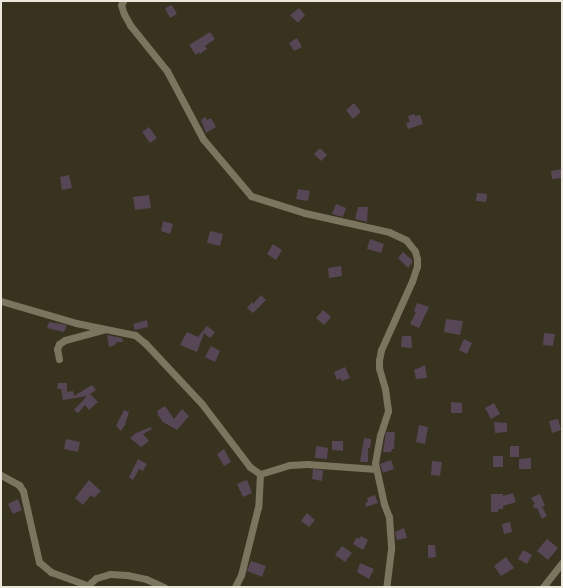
<!DOCTYPE html>
<style>
body{margin:0}
#map{position:relative;width:563px;height:588px;overflow:hidden;background:#38331f;font-family:"Varela Round",sans-serif}
div>[style]{position:absolute}
.building>*{inset:0;background:#574756}
.minor>*{height:7px;margin:-3.5px;padding:0 3.5px;transform-origin:3.5px;border-radius:3.5px;background:#7b755f}
span{translate:-50% -50%;white-space:nowrap;text-align:center;line-height:1.15;-webkit-text-stroke:3px #2e2915;paint-order:stroke}
.frame{position:absolute;inset:0;border:2px solid #ebe8db;pointer-events:none}
</style>
<div id="map">
<div class="building">
<div style="clip-path:polygon(172px 5px,177px 14px,170px 18px,165px 8px)"></div>
<div style="clip-path:polygon(299px 8px,305px 15px,298px 23px,290px 15px)"></div>
<div style="clip-path:polygon(210px 32px,215px 39px,205px 46px,207px 49px,200px 54px,199px 52px,196px 55px,189px 45px)"></div>
<div style="clip-path:polygon(297px 38px,302px 47px,294px 51px,289px 43px)"></div>
<div style="clip-path:polygon(354px 103px,361px 112px,353px 119px,346px 110px)"></div>
<div style="clip-path:polygon(414px 114px,415px 116px,420px 115px,423px 124px,408px 129px,406px 123px,410px 122px,408px 116px)"></div>
<div style="clip-path:polygon(205px 117px,207px 120px,211px 118px,216px 127px,206px 133px,201px 120px)"></div>
<div style="clip-path:polygon(149px 127px,157px 138px,150px 143px,142px 132px)"></div>
<div style="clip-path:polygon(320px 148px,327px 155px,321px 161px,314px 154px)"></div>
<div style="clip-path:polygon(562px 169px,562px 178px,552px 179px,551px 171px)"></div>
<div style="clip-path:polygon(69px 175px,72px 188px,62px 190px,60px 177px)"></div>
<div style="clip-path:polygon(298px 189px,310px 191px,308px 201px,296px 199px)"></div>
<div style="clip-path:polygon(477px 193px,487px 194px,486px 202px,476px 201px)"></div>
<div style="clip-path:polygon(149px 195px,151px 208px,135px 210px,133px 197px)"></div>
<div style="clip-path:polygon(336px 204px,346px 208px,343px 217px,332px 214px)"></div>
<div style="clip-path:polygon(358px 207px,368px 207px,367px 222px,355px 219px)"></div>
<div style="clip-path:polygon(163px 221px,173px 224px,170px 234px,161px 231px)"></div>
<div style="clip-path:polygon(210px 231px,223px 234px,220px 246px,207px 243px)"></div>
<div style="clip-path:polygon(370px 239px,384px 244px,381px 253px,367px 249px)"></div>
<div style="clip-path:polygon(273px 244px,282px 250px,276px 260px,267px 254px)"></div>
<div style="clip-path:polygon(403px 252px,412px 260px,412px 263px,408px 268px,398px 258px)"></div>
<div style="clip-path:polygon(341px 266px,342px 276px,329px 278px,328px 268px)"></div>
<div style="clip-path:polygon(261px 295px,266px 300px,253px 313px,247px 308px,252px 302px,253px 304px)"></div>
<div style="clip-path:polygon(417px 303px,429px 307px,419px 328px,410px 324px,416px 312px,414px 311px)"></div>
<div style="clip-path:polygon(323px 310px,331px 317px,324px 325px,316px 318px)"></div>
<div style="clip-path:polygon(446px 319px,463px 321px,460px 335px,444px 332px)"></div>
<div style="clip-path:polygon(147px 320px,148px 327px,135px 330px,133px 324px)"></div>
<div style="clip-path:polygon(49px 322px,67px 325px,64px 332px,47px 328px)"></div>
<div style="clip-path:polygon(207px 326px,215px 332px,210px 338px,204px 333px,197px 352px,180px 345px,187px 332px,198px 337px)"></div>
<div style="clip-path:polygon(544px 333px,555px 334px,553px 346px,543px 345px)"></div>
<div style="clip-path:polygon(107px 335px,122px 338px,123px 342px,117px 342px,115px 345px,109px 347px)"></div>
<div style="clip-path:polygon(402px 336px,411px 336px,412px 348px,401px 347px)"></div>
<div style="clip-path:polygon(464px 339px,472px 343px,467px 354px,459px 350px)"></div>
<div style="clip-path:polygon(211px 346px,220px 351px,215px 362px,205px 357px)"></div>
<div style="clip-path:polygon(425px 365px,427px 378px,416px 379px,414px 370px)"></div>
<div style="clip-path:polygon(345px 367px,350px 378px,342px 381px,340px 378px,337px 380px,334px 372px)"></div>
<div style="clip-path:polygon(58px 383px,67px 383px,67px 392px,73px 391px,74px 396px,92px 385px,96px 390px,90px 394px,98px 402px,89px 410px,85px 405px,78px 413px,74px 410px,87px 396px,63px 400px,61px 389px,57px 389px)"></div>
<div style="clip-path:polygon(451px 402px,462px 403px,462px 413px,451px 413px)"></div>
<div style="clip-path:polygon(494px 403px,500px 414px,491px 419px,485px 408px)"></div>
<div style="clip-path:polygon(165px 406px,174px 419px,182px 409px,189px 416px,177px 430px,163px 422px,158px 415px,157px 411px)"></div>
<div style="clip-path:polygon(124px 410px,129px 412px,125px 425px,121px 431px,116px 426px)"></div>
<div style="clip-path:polygon(558px 419px,561px 430px,552px 433px,549px 421px)"></div>
<div style="clip-path:polygon(494px 422px,507px 423px,507px 432px,495px 433px)"></div>
<div style="clip-path:polygon(419px 425px,428px 427px,425px 444px,416px 442px)"></div>
<div style="clip-path:polygon(151px 427px,152px 429px,143px 434px,149px 441px,141px 447px,130px 438px,136px 433px)"></div>
<div style="clip-path:polygon(386px 432px,395px 432px,394px 449px,392px 449px,391px 452px,383px 452px)"></div>
<div style="clip-path:polygon(364px 438px,371px 439px,370px 448px,368px 448px,368px 462px,360px 462px)"></div>
<div style="clip-path:polygon(66px 439px,80px 442px,78px 452px,64px 449px)"></div>
<div style="clip-path:polygon(332px 441px,343px 441px,343px 451px,332px 450px)"></div>
<div style="clip-path:polygon(316px 446px,328px 448px,327px 459px,315px 458px)"></div>
<div style="clip-path:polygon(510px 446px,519px 446px,519px 457px,510px 457px)"></div>
<div style="clip-path:polygon(224px 449px,231px 462px,224px 466px,217px 454px)"></div>
<div style="clip-path:polygon(493px 456px,503px 456px,503px 467px,493px 467px)"></div>
<div style="clip-path:polygon(531px 458px,531px 469px,519px 469px,519px 459px)"></div>
<div style="clip-path:polygon(138px 459px,147px 464px,143px 471px,139px 469px,133px 480px,129px 477px)"></div>
<div style="clip-path:polygon(391px 460px,394px 469px,383px 473px,380px 464px)"></div>
<div style="clip-path:polygon(432px 461px,442px 462px,440px 476px,431px 475px)"></div>
<div style="clip-path:polygon(313px 469px,323px 470px,322px 481px,312px 479px)"></div>
<div style="clip-path:polygon(89px 480px,101px 491px,94px 498px,91px 495px,83px 505px,75px 498px)"></div>
<div style="clip-path:polygon(247px 480px,252px 493px,243px 497px,237px 484px)"></div>
<div style="clip-path:polygon(513px 493px,516px 502px,503px 506px,503px 509px,498px 509px,498px 512px,491px 512px,491px 494px,503px 494px,503px 496px)"></div>
<div style="clip-path:polygon(540px 494px,545px 506px,542px 507px,547px 516px,542px 519px,537px 508px,534px 508px,533px 505px,535px 504px,531px 498px)"></div>
<div style="clip-path:polygon(375px 495px,378px 503px,366px 507px,365px 503px,368px 502px,367px 498px)"></div>
<div style="clip-path:polygon(18px 499px,22px 510px,13px 514px,8px 504px)"></div>
<div style="clip-path:polygon(307px 513px,315px 520px,309px 527px,301px 521px)"></div>
<div style="clip-path:polygon(510px 522px,512px 532px,504px 534px,502px 524px)"></div>
<div style="clip-path:polygon(404px 528px,407px 538px,397px 540px,395px 532px)"></div>
<div style="clip-path:polygon(361px 536px,368px 540px,363px 550px,353px 544px,357px 537px,359px 539px)"></div>
<div style="clip-path:polygon(547px 539px,558px 548px,548px 560px,537px 551px)"></div>
<div style="clip-path:polygon(428px 545px,435px 545px,436px 557px,428px 558px)"></div>
<div style="clip-path:polygon(342px 546px,352px 553px,345px 562px,335px 555px)"></div>
<div style="clip-path:polygon(523px 550px,532px 555px,527px 564px,518px 559px)"></div>
<div style="clip-path:polygon(506px 557px,514px 568px,501px 576px,494px 566px)"></div>
<div style="clip-path:polygon(251px 561px,266px 566px,262px 577px,247px 571px)"></div>
<div style="clip-path:polygon(360px 563px,374px 569px,369px 579px,357px 572px)"></div>
</div>
<div class="minor">
<div style="left:123px;top:1px;width:4px;rotate:117deg"></div>
<div style="left:121px;top:5px;width:9px;rotate:72deg"></div>
<div style="left:124px;top:14px;width:13px;rotate:61deg"></div>
<div style="left:130px;top:25px;width:59px;rotate:51.2deg"></div>
<div style="left:167px;top:71px;width:77px;rotate:62.1deg"></div>
<div style="left:203px;top:139px;width:75px;rotate:49.9deg"></div>
<div style="left:251px;top:196px;width:57px;rotate:17.5deg"></div>
<div style="left:305px;top:213px;width:86px;rotate:12.7deg"></div>
<div style="left:389px;top:232px;width:19px;rotate:25deg"></div>
<div style="left:406px;top:240px;width:14px;rotate:51deg"></div>
<div style="left:415px;top:251px;width:8px;rotate:76deg"></div>
<div style="left:417px;top:259px;width:7px;rotate:90deg"></div>
<div style="left:417px;top:266px;width:16px;rotate:108deg"></div>
<div style="left:412px;top:281px;width:76px;rotate:114.2deg"></div>
<div style="left:381px;top:350px;width:10px;rotate:101deg"></div>
<div style="left:379px;top:360px;width:8px;rotate:90deg"></div>
<div style="left:379px;top:368px;width:22px;rotate:74deg"></div>
<div style="left:385px;top:389px;width:22px;rotate:82deg"></div>
<div style="left:388px;top:411px;width:25px;rotate:108deg"></div>
<div style="left:380px;top:435px;width:28px;rotate:100deg"></div>
<div style="left:375px;top:463px;width:42px;rotate:77.6deg"></div>
<div style="left:384px;top:504px;width:14px;rotate:69deg"></div>
<div style="left:389px;top:517px;width:32px;rotate:86deg"></div>
<div style="left:391px;top:549px;width:38px;rotate:97deg"></div>
<div style="left:1px;top:301px;width:78px;rotate:16.3deg"></div>
<div style="left:76px;top:323px;width:60px;rotate:11.5deg"></div>
<div style="left:135px;top:335px;width:13px;rotate:39deg"></div>
<div style="left:145px;top:343px;width:83px;rotate:46.9deg"></div>
<div style="left:202px;top:404px;width:79px;rotate:52.7deg"></div>
<div style="left:250px;top:467px;width:12px;rotate:35deg"></div>
<div style="left:260px;top:474px;width:33px;rotate:93deg"></div>
<div style="left:258px;top:507px;width:70px;rotate:104deg"></div>
<div style="left:241px;top:575px;width:13px;rotate:117deg"></div>
<div style="left:59px;top:359px;width:10px;rotate:-101deg"></div>
<div style="left:57px;top:349px;width:5px;rotate:-68deg"></div>
<div style="left:59px;top:344px;width:7px;rotate:-34deg"></div>
<div style="left:65px;top:340px;width:42px;rotate:-15deg"></div>
<div style="left:260px;top:474px;width:30px;rotate:-17deg"></div>
<div style="left:289px;top:465px;width:18px;rotate:-3deg"></div>
<div style="left:307px;top:464px;width:69px;rotate:4.1deg"></div>
<div style="left:1px;top:475px;width:21px;rotate:29deg"></div>
<div style="left:19px;top:485px;width:7px;rotate:56deg"></div>
<div style="left:23px;top:491px;width:73px;rotate:77.3deg"></div>
<div style="left:39px;top:562px;width:16px;rotate:40deg"></div>
<div style="left:51px;top:572px;width:38px;rotate:20deg"></div>
<div style="left:86px;top:587px;width:13px;rotate:-42deg"></div>
<div style="left:96px;top:578px;width:15px;rotate:-16deg"></div>
<div style="left:110px;top:574px;width:17px;rotate:3deg"></div>
<div style="left:127px;top:575px;width:19px;rotate:12deg"></div>
<div style="left:146px;top:579px;width:20px;rotate:24deg"></div>
<div style="left:543px;top:587px;width:31px;rotate:-52deg"></div>
</div>
<div class="frame"></div>
</div>
